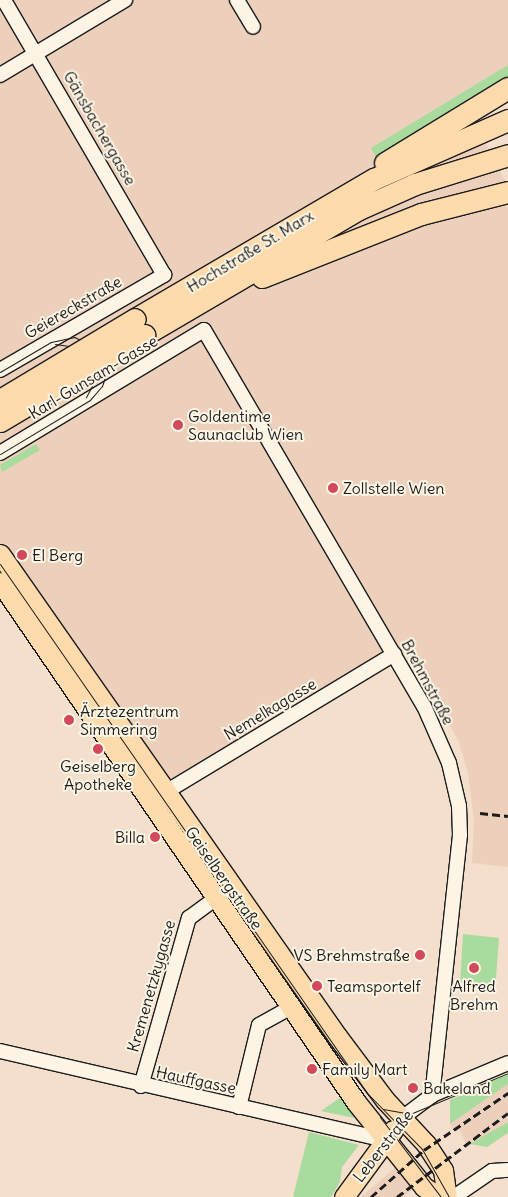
<!DOCTYPE html>
<meta charset="utf-8">
<style>
body{margin:0}
#map{position:relative;width:508px;height:1197px;overflow:hidden;background:#f3dfcc;font-family:Delius,sans-serif}
div>[style]{position:absolute}
.built>*{inset:0;background:#edd0bb}
.green>*{inset:0;background:#a8db9d}
.roads{filter:drop-shadow(1px 0 #1c1c1c) drop-shadow(-1px 0 #1c1c1c) drop-shadow(0 1px #1c1c1c) drop-shadow(0 -1px #1c1c1c)}
.minor>*{height:14px;margin:-7px;padding:0 7px;transform-origin:7px;border-radius:7px;background:#fcf5e5}
.major>*{height:19px;margin:-9.5px;padding:0 9.5px;transform-origin:9.5px;border-radius:9.5px;background:#fedbac}
.highway>*{height:21px;margin:-10.5px;padding:0 10.5px;transform-origin:10.5px;border-radius:10.5px;background:#fedbac}
.tram>*{height:1px;margin:-0.5px;padding:0 0.5px;transform-origin:0.5px;border-radius:0.5px;background:#1c1c1c}
.rail>*{height:3px;margin-top:-1.5px;transform-origin:0;background:repeating-linear-gradient(90deg,#1c1c1c 0 8px,transparent 0 12px)}
.bridges{filter:drop-shadow(1px 0 #1c1c1c) drop-shadow(-1px 0 #1c1c1c) drop-shadow(0 1px #1c1c1c) drop-shadow(0 -1px #1c1c1c)}
.highway-bridge>*{height:21px;margin:-10.5px;padding:0 10.5px;transform-origin:10.5px;border-radius:10.5px;background:#fedbac}
.dots>*{width:14px;height:14px;translate:-50% -50%;box-sizing:border-box;border:2px solid #fcf5e5;border-radius:50%}
span{translate:-50% -50%;white-space:nowrap;text-align:center;line-height:1.15;-webkit-text-stroke:4px #fcf5e5;paint-order:stroke}
.street-label{font-size:16px;color:#1c1c1c}
.poi-label{font-size:16px;color:#1c1c1c}
.left{translate:0 -50%;text-align:left}
.right{translate:-100% -50%;text-align:right}
</style>
<div id="map">
<div class="built">
<div style="clip-path:polygon(0 0,508px 0,508px 70px,463px 99px,508px 187px,508px 867px,472px 863px,474px 821px,468px 773px,458px 740px,411px 656px,394px 654px,164px 793px,0 551px)"></div>
<div style="clip-path:polygon(508px 1084px,508px 1122px,467px 1147px,460px 1130px,456px 1132px,450px 1124px)"></div>
<div style="clip-path:polygon(396px 1167px,412px 1190px,404px 1197px,361px 1197px)"></div>
</div>
<div class="green">
<div style="clip-path:polygon(508px 65px,508px 76px,376px 157px,371px 148px)"></div>
<div style="clip-path:polygon(36px 444px,40px 450px,2px 472px,0 465px)"></div>
<div style="clip-path:polygon(463px 934px,499px 938px,495px 991px,460px 986px)"></div>
<div style="clip-path:polygon(508px 1074px,508px 1084px,450px 1124px,450px 1100px)"></div>
<div style="clip-path:polygon(341px 1097px,355px 1117px,354px 1118px,321px 1111px)"></div>
<div style="clip-path:polygon(508px 1122px,508px 1133px,487px 1147px,470px 1144px)"></div>
<div style="clip-path:polygon(309px 1132px,359px 1145px,342px 1167px,340px 1182px,331px 1197px,293px 1197px)"></div>
</div>
<div class="roads">
<div class="minor">
<div style="left:237px;top:0;width:31px;rotate:59deg"></div>
<div style="left:0;top:75px;width:146px;rotate:-31deg"></div>
<div style="left:0;top:370px;width:190px;rotate:-30.1deg"></div>
<div style="left:164px;top:275px;width:318px;rotate:-120.2deg"></div>
<div style="left:0;top:453px;width:238px;rotate:-31.1deg"></div>
<div style="left:204px;top:330px;width:436px;rotate:59.7deg"></div>
<div style="left:424px;top:706px;width:62px;rotate:66.3deg"></div>
<div style="left:449px;top:763px;width:44px;rotate:76.9deg"></div>
<div style="left:459px;top:806px;width:29px;rotate:88deg"></div>
<div style="left:460px;top:835px;width:262px;rotate:96.1deg"></div>
<div style="left:164px;top:793px;width:269px;rotate:-31.1deg"></div>
<div style="left:0;top:1051px;width:396px;rotate:13deg"></div>
<div style="left:141px;top:1086px;width:175px;rotate:-74.1deg"></div>
<div style="left:189px;top:918px;width:42px;rotate:-36.3deg"></div>
<div style="left:239px;top:1107px;width:84px;rotate:-76.3deg"></div>
<div style="left:259px;top:1025px;width:39px;rotate:-29deg"></div>
<div style="left:402px;top:1118px;width:38px;rotate:-37deg"></div>
<div style="left:432px;top:1095px;width:82px;rotate:-22.8deg"></div>
<div style="left:454px;top:1197px;width:46px;rotate:-34.4deg"></div>
<div style="left:492px;top:1171px;width:16px;rotate:-4deg"></div>
</div>
<div class="major">
<div style="left:0;top:554px;width:588px;rotate:55.04deg"></div>
<div style="left:337px;top:1036px;width:80px;rotate:53.1deg"></div>
<div style="left:385px;top:1100px;width:60px;rotate:47deg"></div>
<div style="left:426px;top:1144px;width:31px;rotate:57deg"></div>
<div style="left:443px;top:1170px;width:27px;rotate:82deg"></div>
<div style="left:0;top:582px;width:630px;rotate:55.6deg"></div>
<div style="left:356px;top:1102px;width:109px;rotate:51.3deg"></div>
<div style="left:424px;top:1187px;width:19px;rotate:32deg"></div>
<div style="left:344px;top:1197px;width:83px;rotate:-53.8deg"></div>
</div>
<div class="highway">
<div style="left:385px;top:163px;width:144px;rotate:-31.4deg"></div>
<div style="left:262px;top:277px;width:171px;rotate:-21.6deg"></div>
<div style="left:421px;top:214px;width:90px;rotate:-14.2deg"></div>
<div style="left:135px;top:319px;width:277px;rotate:-30.4deg"></div>
<div style="left:374px;top:179px;width:146px;rotate:-23.8deg"></div>
<div style="left:144px;top:335px;width:249px;rotate:-30.4deg"></div>
<div style="left:359px;top:209px;width:61px;rotate:-24.1deg"></div>
<div style="left:415px;top:184px;width:97px;rotate:-17.3deg"></div>
</div>
</div>
<div class="tram">
<div style="left:55px;top:344px;width:21px;rotate:8deg"></div>
<div style="left:76px;top:347px;width:22px;rotate:47deg"></div>
<div style="left:91px;top:363px;width:21px;rotate:85deg"></div>
<div style="left:93px;top:384px;width:15px;rotate:118deg"></div>
<div style="left:0;top:372px;width:59px;rotate:-30.5deg"></div>
<div style="left:51px;top:342px;width:24px;rotate:-12deg"></div>
<div style="left:74px;top:337px;width:27px;rotate:24deg"></div>
<div style="left:99px;top:348px;width:23px;rotate:70deg"></div>
<div style="left:107px;top:370px;width:17px;rotate:107deg"></div>
<div style="left:102px;top:386px;width:18px;rotate:131deg"></div>
<div style="left:90px;top:400px;width:105px;rotate:149deg"></div>
<div style="left:0;top:564px;width:644px;rotate:55.25deg"></div>
<div style="left:367px;top:1093px;width:78px;rotate:45.5deg"></div>
<div style="left:422px;top:1149px;width:55px;rotate:60.6deg"></div>
<div style="left:383px;top:1109px;width:27px;rotate:10deg"></div>
<div style="left:410px;top:1114px;width:106px;rotate:-22.7deg"></div>
<div style="left:380px;top:1117px;width:101px;rotate:52.7deg"></div>
</div>
<div class="rail">
<div style="left:480px;top:813px;width:28px;rotate:6deg"></div>
<div style="left:371px;top:1197px;width:71px;rotate:-41.6deg"></div>
<div style="left:424px;top:1150px;width:102px;rotate:-34.2deg"></div>
<div style="left:397px;top:1197px;width:139px;rotate:-37.1deg"></div>
</div>
<div class="bridges">
<div class="highway-bridge">
<div style="left:0;top:400px;width:157px;rotate:-31deg"></div>
<div style="left:0;top:421px;width:168px;rotate:-30.8deg"></div>
</div>
</div>
<div class="dots">
<div style="left:178px;top:425px;background:#d1495b"></div>
<div style="left:333px;top:488px;background:#d1495b"></div>
<div style="left:22px;top:555px;background:#d1495b"></div>
<div style="left:69px;top:720px;background:#d1495b"></div>
<div style="left:98px;top:749px;background:#d1495b"></div>
<div style="left:155px;top:837px;background:#d1495b"></div>
<div style="left:420px;top:955px;background:#d1495b"></div>
<div style="left:474px;top:968px;background:#d1495b"></div>
<div style="left:317px;top:986px;background:#d1495b"></div>
<div style="left:312px;top:1069px;background:#d1495b"></div>
<div style="left:413px;top:1088px;background:#d1495b"></div>
</div>
<div class="street-label">
<span style="left:100px;top:128px;rotate:60deg">Gänsbachergasse</span>
<span style="left:250px;top:251px;rotate:-31deg">Hochstraße St. Marx</span>
<span style="left:73px;top:307px;rotate:-30deg">Geiereckstraße</span>
<span style="left:93px;top:377px;rotate:-31deg">Karl-Gunsam-Gasse</span>
<span style="left:428px;top:682px;rotate:62deg">Brehmstraße</span>
<span style="left:270px;top:709px;rotate:-31deg">Nemelkagasse</span>
<span style="left:224px;top:878px;rotate:55deg">Geiselbergstraße</span>
<span style="left:151px;top:986px;rotate:-74deg">Kremenetzkygasse</span>
<span style="left:196px;top:1080px;rotate:12deg">Hauffgasse</span>
<span style="left:383px;top:1146px;rotate:-52deg">Leberstraße</span>
</div>
<div class="poi-label">
<span class="left" style="left:188px;top:425px">Goldentime<br>Saunaclub Wien</span>
<span class="left" style="left:343px;top:488px">Zollstelle Wien</span>
<span class="left" style="left:32px;top:555px">El Berg</span>
<span class="left" style="left:80px;top:720px">Ärztezentrum<br>Simmering</span>
<span style="left:98px;top:775px">Geiselberg<br>Apotheke</span>
<span class="right" style="left:145px;top:837px">Billa</span>
<span class="right" style="left:410px;top:955px">VS Brehmstraße</span>
<span class="left" style="left:327px;top:986px">Teamsportelf</span>
<span style="left:474px;top:995px">Alfred<br>Brehm</span>
<span class="left" style="left:322px;top:1069px">Family Mart</span>
<span class="left" style="left:423px;top:1088px">Bakeland</span>
</div>
</div>
